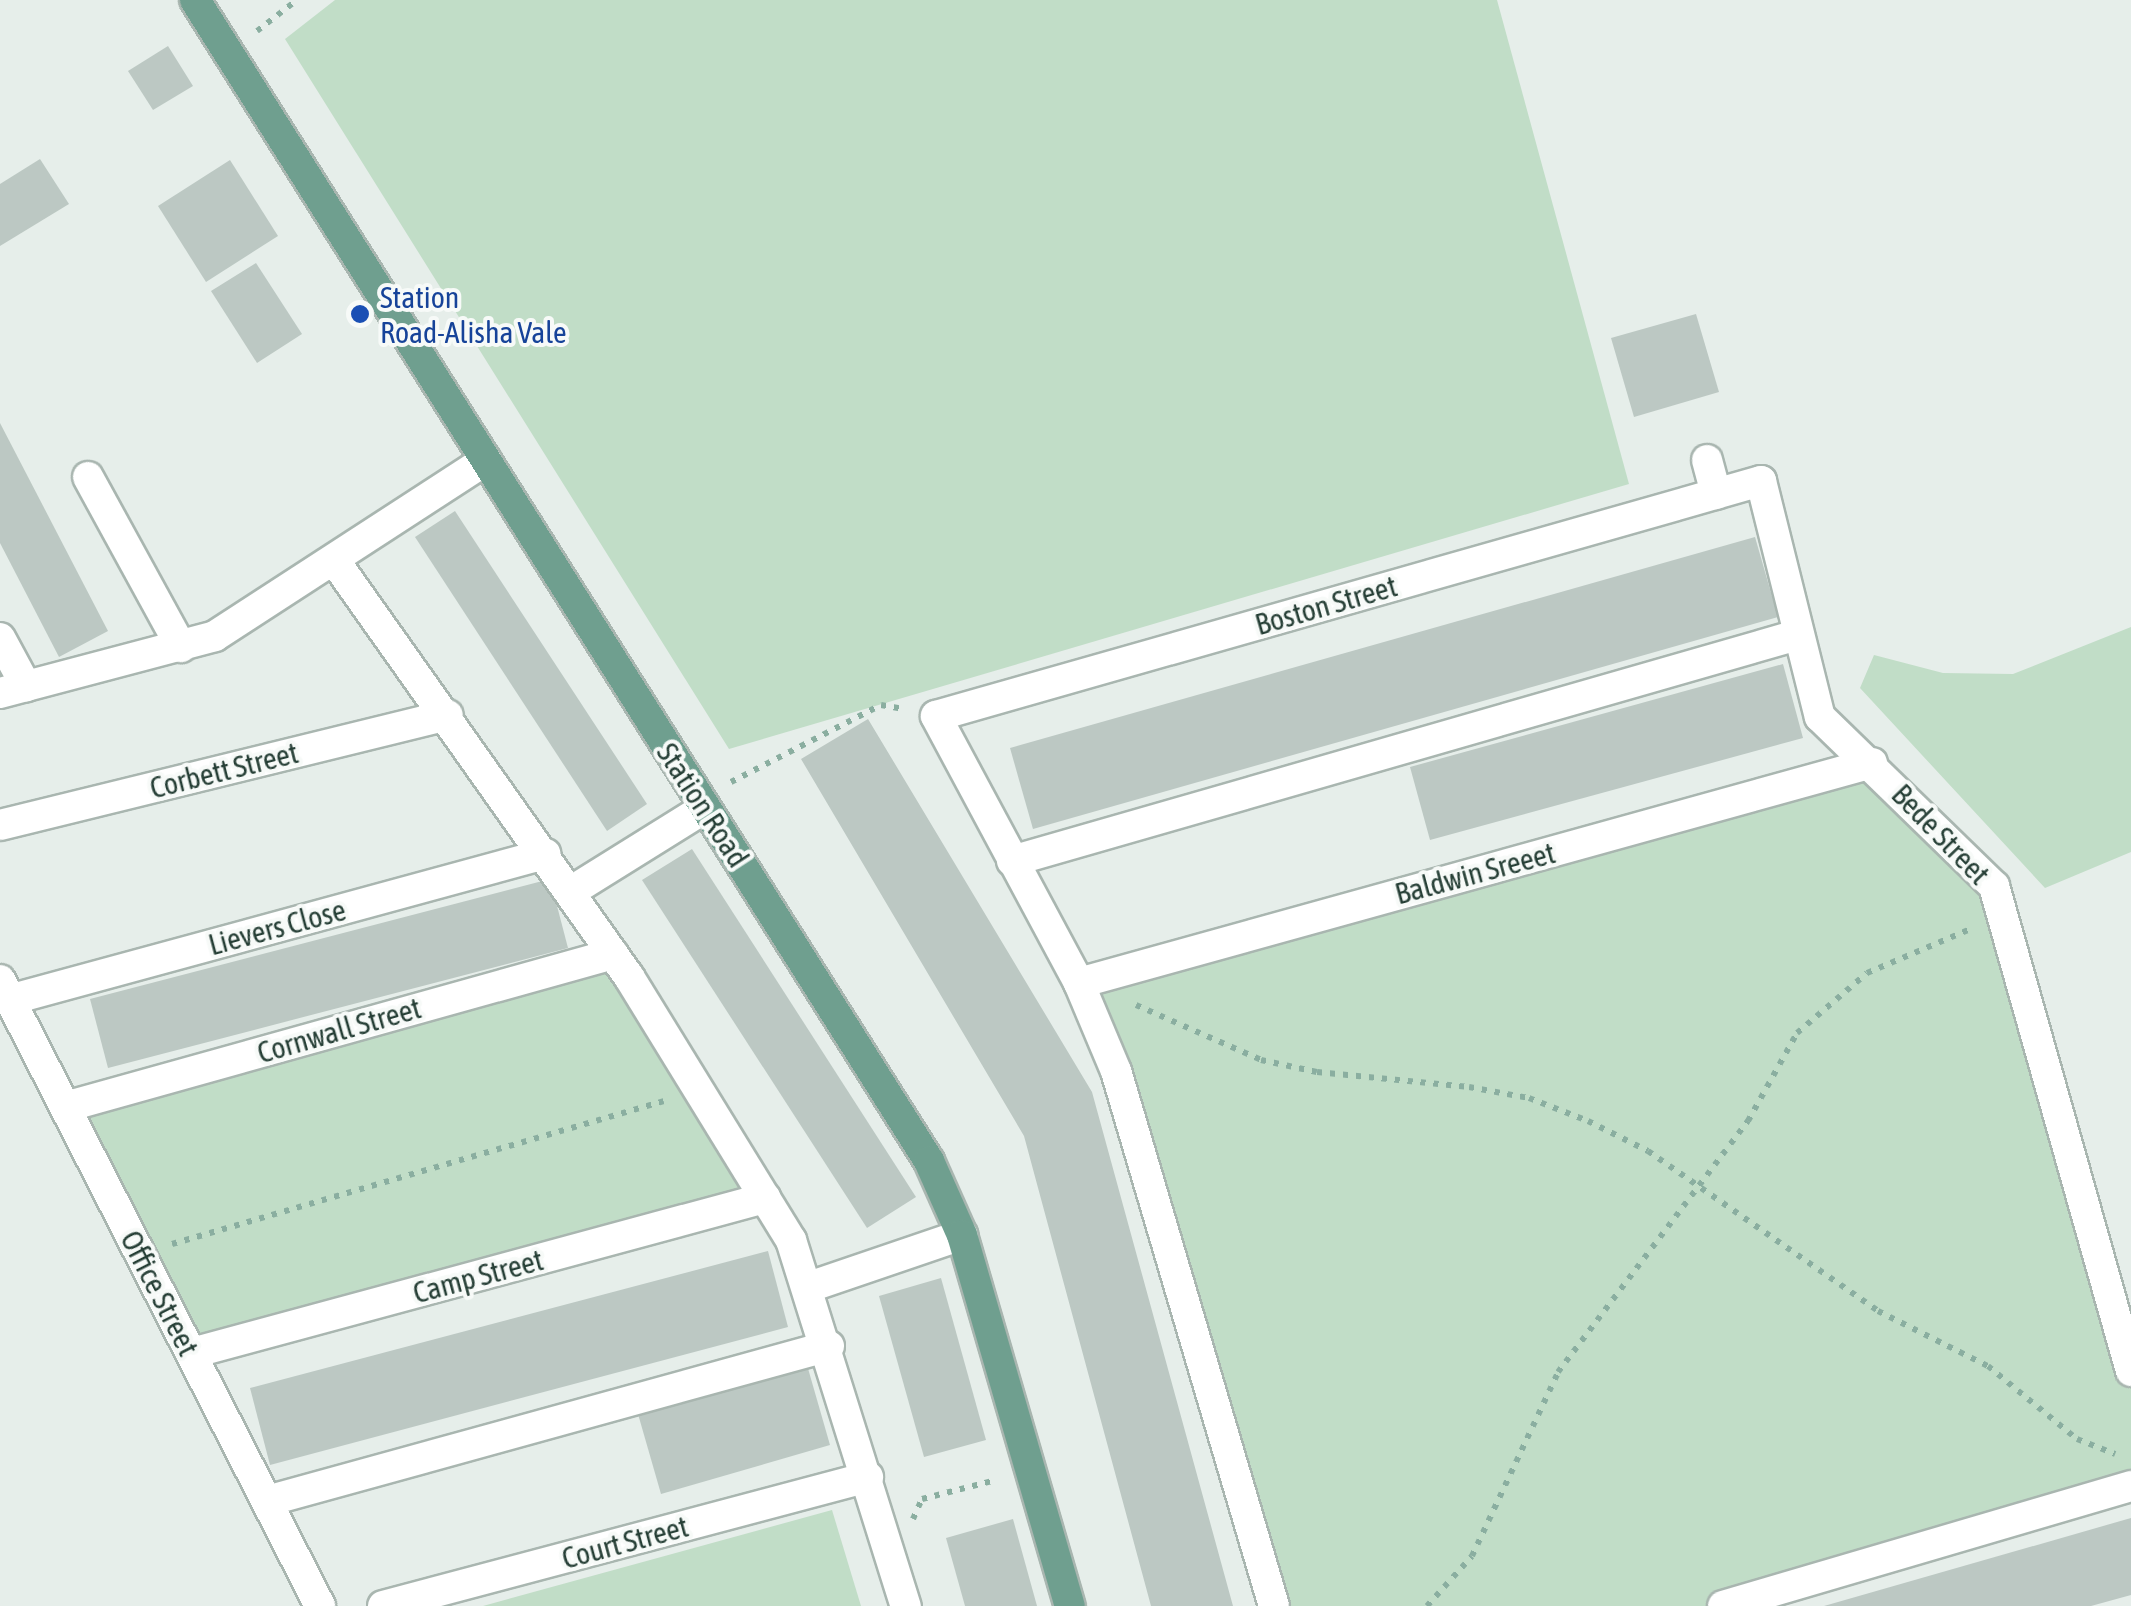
<!DOCTYPE html>
<style>
body{margin:0}
#map{position:relative;width:2131px;height:1606px;overflow:hidden;background:#e6eeea;font-family:"Asap Condensed",sans-serif}
div>[style]{position:absolute}
.green>*{inset:0;background:#c1ddc7}
.building>*{inset:0;background:#bcc8c3}
.path>*{height:6px;margin-top:-3px;transform-origin:0;background:repeating-linear-gradient(90deg,#8aaea0 0 5px,transparent 0 13px)}
.roads{filter:drop-shadow(2px 0 #a9b6b0) drop-shadow(-2px 0 #a9b6b0) drop-shadow(0 2px #a9b6b0) drop-shadow(0 -2px #a9b6b0)}
.minor>*{height:30px;margin:-15px;padding:0 15px;transform-origin:15px;border-radius:15px;background:#fff}
.major>*{height:30px;margin:-15px;padding:0 15px;transform-origin:15px;border-radius:15px;background:#6f9f8f}
.dots>*{width:28px;height:28px;translate:-50% -50%;box-sizing:border-box;border:5px solid #f7faf8;border-radius:50%}
span{translate:-50% -50%;white-space:nowrap;text-align:center;line-height:1.15;-webkit-text-stroke:8px #f7faf8;paint-order:stroke}
.transit-label{font-size:30px;color:#164399}
.left{translate:0 -50%;text-align:left}
.street-label{font-size:30px;color:#263f36}
</style>
<div id="map">
<div class="green">
<div style="clip-path:polygon(335px 0,1497px 0,1629px 484px,729px 749px,285px 39px)"></div>
<div style="clip-path:polygon(2131px 627px,2131px 852px,2045px 888px,1860px 688px,1874px 655px,1943px 673px,2013px 674px)"></div>
<div style="clip-path:polygon(1872px 763px,1994px 886px,2131px 1371px,2131px 1486px,1723px 1606px,1274px 1606px,1079px 983px)"></div>
<div style="clip-path:polygon(613px 954px,765px 1198px,192px 1353px,65px 1107px)"></div>
<div style="clip-path:polygon(832px 1510px,861px 1606px,483px 1606px)"></div>
</div>
<div class="building">
<div style="clip-path:polygon(168px 46px,193px 86px,153px 110px,128px 71px)"></div>
<div style="clip-path:polygon(40px 159px,69px 204px,0 246px,0 184px)"></div>
<div style="clip-path:polygon(230px 160px,278px 236px,206px 282px,158px 206px)"></div>
<div style="clip-path:polygon(256px 263px,302px 334px,257px 363px,211px 291px)"></div>
<div style="clip-path:polygon(1696px 314px,1719px 392px,1634px 417px,1611px 338px)"></div>
<div style="clip-path:polygon(0 423px,108px 631px,59px 657px,0 543px)"></div>
<div style="clip-path:polygon(455px 511px,647px 804px,607px 831px,415px 537px)"></div>
<div style="clip-path:polygon(1755px 537px,1778px 617px,1033px 829px,1010px 748px)"></div>
<div style="clip-path:polygon(1783px 664px,1803px 738px,1430px 840px,1410px 767px)"></div>
<div style="clip-path:polygon(868px 719px,1092px 1092px,1233px 1606px,1151px 1606px,1024px 1136px,801px 759px)"></div>
<div style="clip-path:polygon(692px 849px,916px 1197px,867px 1228px,642px 880px)"></div>
<div style="clip-path:polygon(550px 879px,568px 948px,108px 1068px,90px 999px)"></div>
<div style="clip-path:polygon(768px 1251px,788px 1327px,270px 1465px,250px 1388px)"></div>
<div style="clip-path:polygon(941px 1278px,986px 1440px,924px 1457px,879px 1296px)"></div>
<div style="clip-path:polygon(807px 1365px,830px 1445px,661px 1494px,638px 1414px)"></div>
<div style="clip-path:polygon(2131px 1518px,2131px 1595px,2091px 1606px,1824px 1606px)"></div>
<div style="clip-path:polygon(1013px 1519px,1037px 1606px,965px 1606px,946px 1538px)"></div>
</div>
<div class="path">
<div style="left:257px;top:31px;width:51px;rotate:-37.8deg"></div>
<div style="left:731px;top:782px;width:169px;rotate:-27.2deg"></div>
<div style="left:881px;top:705px;width:23px;rotate:10deg"></div>
<div style="left:1136px;top:1005px;width:137px;rotate:23.7deg"></div>
<div style="left:1261px;top:1060px;width:57px;rotate:12.1deg"></div>
<div style="left:1317px;top:1072px;width:153px;rotate:5.6deg"></div>
<div style="left:1469px;top:1087px;width:61px;rotate:10.4deg"></div>
<div style="left:1529px;top:1098px;width:63px;rotate:21.3deg"></div>
<div style="left:1588px;top:1121px;width:67px;rotate:26.6deg"></div>
<div style="left:1648px;top:1151px;width:280px;rotate:34.8deg"></div>
<div style="left:1878px;top:1311px;width:123px;rotate:26.6deg"></div>
<div style="left:1988px;top:1366px;width:115px;rotate:39.4deg"></div>
<div style="left:2077px;top:1439px;width:41px;rotate:21.5deg"></div>
<div style="left:172px;top:1244px;width:512px;rotate:-16.21deg"></div>
<div style="left:922px;top:1499px;width:76px;rotate:-14.4deg"></div>
<div style="left:913px;top:1519px;width:22px;rotate:-66deg"></div>
<div style="left:1427px;top:1606px;width:67px;rotate:-48deg"></div>
<div style="left:1472px;top:1556px;width:203px;rotate:-64.9deg"></div>
<div style="left:1558px;top:1372px;width:315px;rotate:-52.9deg"></div>
<div style="left:1748px;top:1121px;width:101px;rotate:-60.9deg"></div>
<div style="left:1797px;top:1033px;width:92px;rotate:-40.6deg"></div>
<div style="left:1867px;top:973px;width:115px;rotate:-23deg"></div>
</div>
<div class="roads">
<div class="minor">
<div style="left:1707px;top:460px;width:35px;rotate:75deg"></div>
<div style="left:88px;top:477px;width:194px;rotate:61.3deg"></div>
<div style="left:334px;top:560px;width:511px;rotate:54.72deg"></div>
<div style="left:629px;top:977px;width:309px;rotate:58.4deg"></div>
<div style="left:791px;top:1240px;width:384px;rotate:72.6deg"></div>
<div style="left:0;top:638px;width:55px;rotate:61.6deg"></div>
<div style="left:0;top:693px;width:222px;rotate:-14.8deg"></div>
<div style="left:215px;top:636px;width:323px;rotate:-33deg"></div>
<div style="left:0;top:825px;width:461px;rotate:-13.8deg"></div>
<div style="left:1012px;top:861px;width:817px;rotate:-16.06deg"></div>
<div style="left:570px;top:892px;width:159px;rotate:-31.9deg"></div>
<div style="left:0;top:980px;width:703px;rotate:62.92deg"></div>
<div style="left:1079px;top:983px;width:823px;rotate:-15.51deg"></div>
<div style="left:9px;top:1000px;width:556px;rotate:-15.24deg"></div>
<div style="left:65px;top:1107px;width:569px;rotate:-15.6deg"></div>
<div style="left:809px;top:1287px;width:162px;rotate:-18.8deg"></div>
<div style="left:192px;top:1353px;width:594px;rotate:-15.14deg"></div>
<div style="left:267px;top:1501px;width:583px;rotate:-15.42deg"></div>
<div style="left:383px;top:1606px;width:502px;rotate:-14.89deg"></div>
<div style="left:1274px;top:1606px;width:558px;rotate:-106.45deg"></div>
<div style="left:1116px;top:1071px;width:95px;rotate:-112.8deg"></div>
<div style="left:1079px;top:983px;width:303px;rotate:-118.2deg"></div>
<div style="left:936px;top:716px;width:858px;rotate:-15.9deg"></div>
<div style="left:1761px;top:481px;width:243px;rotate:76deg"></div>
<div style="left:1820px;top:717px;width:243px;rotate:44.2deg"></div>
<div style="left:1994px;top:886px;width:504px;rotate:74.23deg"></div>
<div style="left:1723px;top:1606px;width:425px;rotate:-16.4deg"></div>
</div>
<div class="major">
<div style="left:195px;top:0;width:1374px;rotate:57.7deg"></div>
<div style="left:929px;top:1161px;width:81px;rotate:66deg"></div>
<div style="left:962px;top:1235px;width:386px;rotate:73.8deg"></div>
</div>
</div>
<div class="dots">
<div style="left:360px;top:314px;background:#1a4fb4"></div>
</div>
<div class="transit-label">
<span class="left" style="left:380px;top:314px">Station<br>Road-Alisha Vale</span>
</div>
<div class="street-label">
<span style="left:1326px;top:605px;rotate:-16deg">Boston Street</span>
<span style="left:224px;top:770px;rotate:-14deg">Corbett Street</span>
<span style="left:703px;top:805px;rotate:57deg">Station Road</span>
<span style="left:1941px;top:834px;rotate:46deg">Bede Street</span>
<span style="left:1475px;top:873px;rotate:-15deg">Baldwin Sreeet</span>
<span style="left:277px;top:927px;rotate:-15deg">Lievers Close</span>
<span style="left:339px;top:1030px;rotate:-16deg">Cornwall Street</span>
<span style="left:478px;top:1276px;rotate:-15deg">Camp Street</span>
<span style="left:160px;top:1293px;rotate:63deg">Office Street</span>
<span style="left:625px;top:1542px;rotate:-15deg">Court Street</span>
</div>
</div>
